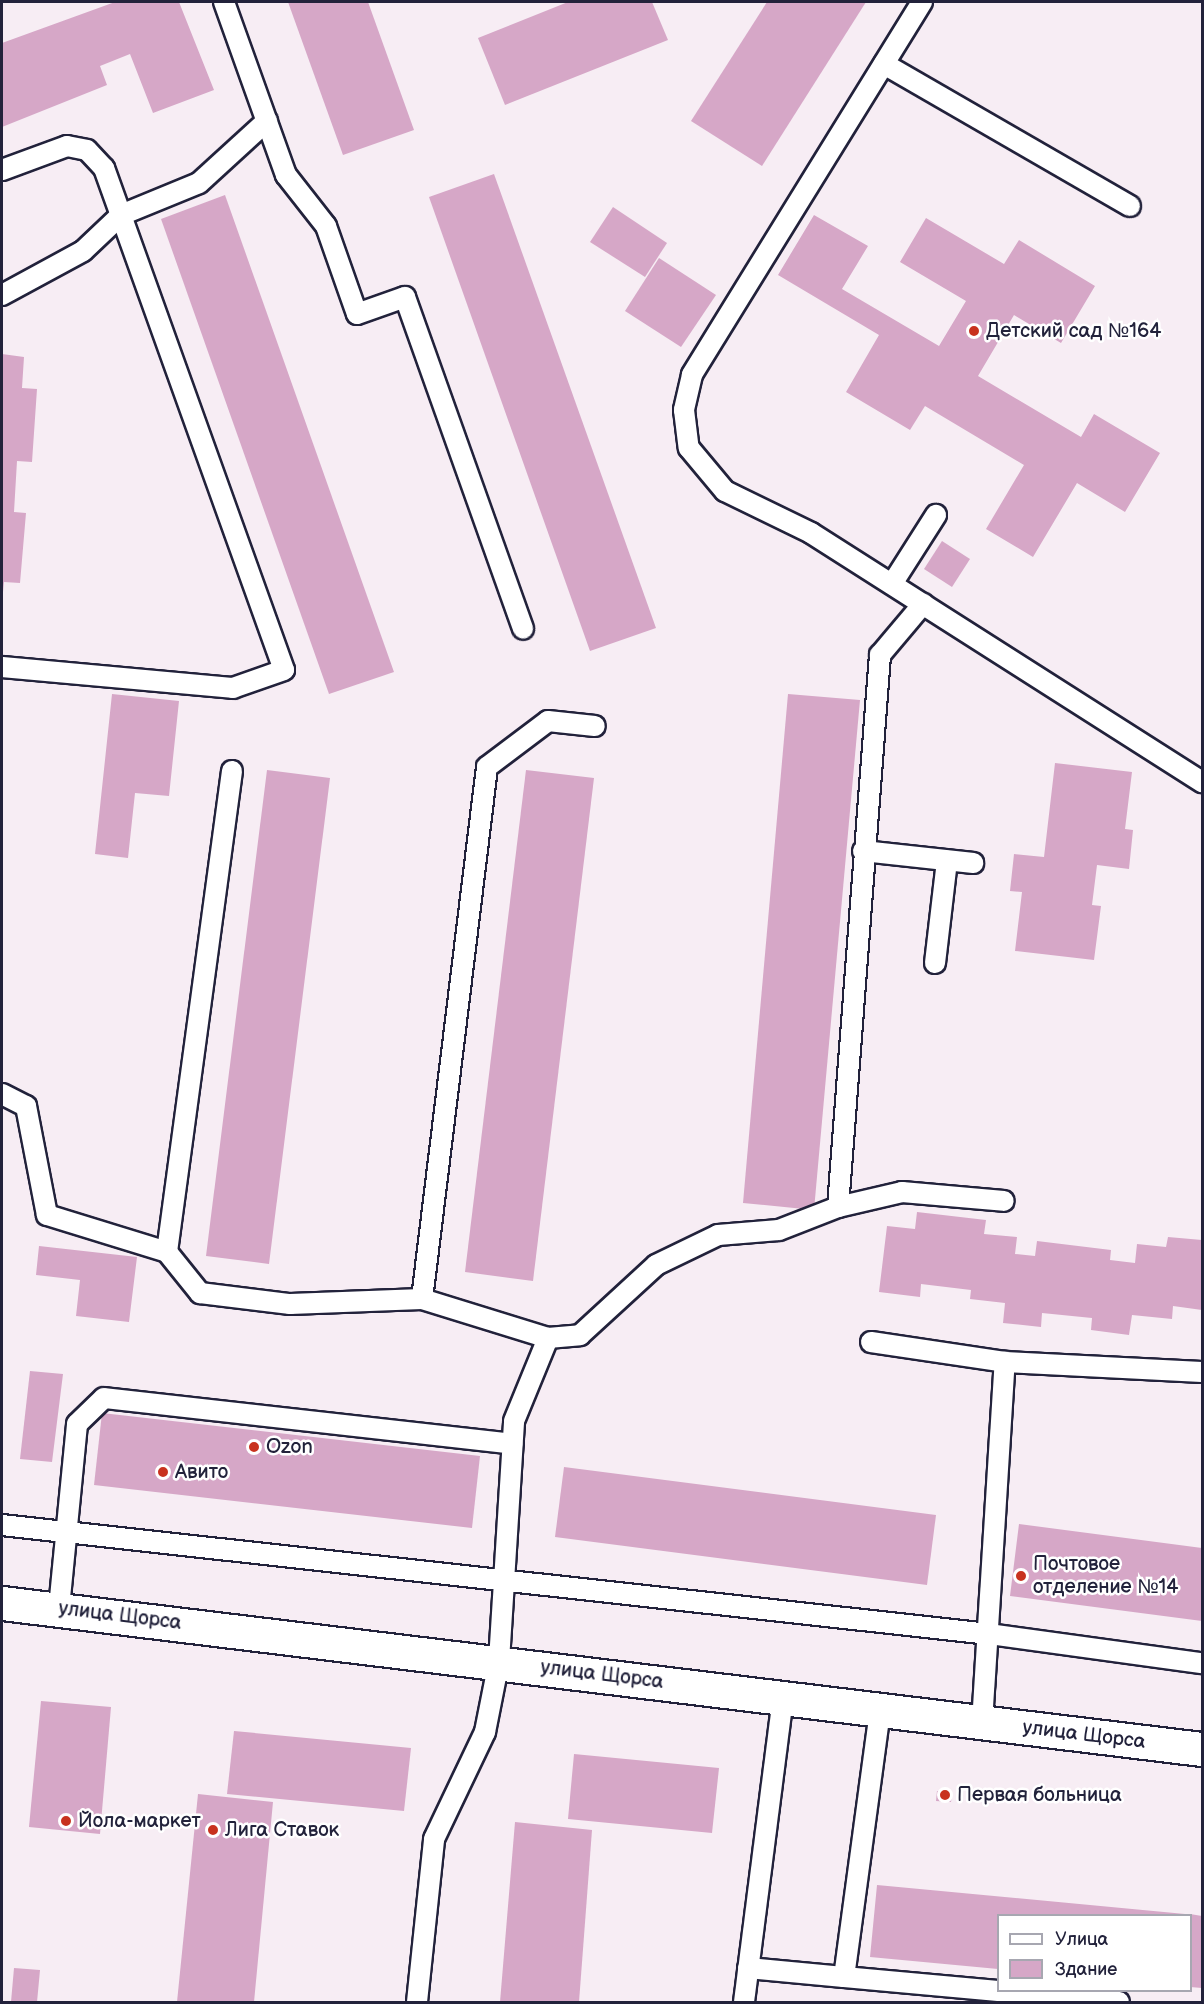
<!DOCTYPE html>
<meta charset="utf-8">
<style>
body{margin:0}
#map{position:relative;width:1204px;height:2004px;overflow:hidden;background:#f7edf4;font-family:"Balsamiq Sans",sans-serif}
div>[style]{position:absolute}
.building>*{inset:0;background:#d6a7c7}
.roads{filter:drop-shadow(2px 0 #22223b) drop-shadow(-2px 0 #22223b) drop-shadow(0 2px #22223b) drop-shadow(0 -2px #22223b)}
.lane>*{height:20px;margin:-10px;padding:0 10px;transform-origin:10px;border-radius:10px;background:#fff}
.primary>*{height:33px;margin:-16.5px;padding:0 16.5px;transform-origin:16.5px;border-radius:16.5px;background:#fff}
.dots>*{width:16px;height:16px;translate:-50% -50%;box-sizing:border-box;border:3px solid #fff;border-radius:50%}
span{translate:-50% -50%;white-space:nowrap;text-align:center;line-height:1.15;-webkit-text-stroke:5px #fff;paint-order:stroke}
.poi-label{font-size:20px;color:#22223b}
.left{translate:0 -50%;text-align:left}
.street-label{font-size:20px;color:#22223b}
.frame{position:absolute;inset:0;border:3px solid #22223b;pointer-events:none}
.legend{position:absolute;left:997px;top:1914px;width:195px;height:78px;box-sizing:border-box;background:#fff;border:2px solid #a7a7b1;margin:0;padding:8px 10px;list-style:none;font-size:18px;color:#22223b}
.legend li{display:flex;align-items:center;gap:12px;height:30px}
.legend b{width:30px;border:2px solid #a7a7b1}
</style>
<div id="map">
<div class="building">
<div style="clip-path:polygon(115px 2px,179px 2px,214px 90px,153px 113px,130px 54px,100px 66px,107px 85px,2px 127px,2px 43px)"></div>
<div style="clip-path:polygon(288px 2px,368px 2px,414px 130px,343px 155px)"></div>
<div style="clip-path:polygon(568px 2px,652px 2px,668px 40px,505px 105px,478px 38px)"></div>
<div style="clip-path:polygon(767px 2px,866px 2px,762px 166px,691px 121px)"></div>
<div style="clip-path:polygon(494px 174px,656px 628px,590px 651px,429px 197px)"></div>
<div style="clip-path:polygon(225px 195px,394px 672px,329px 694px,161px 219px)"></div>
<div style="clip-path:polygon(613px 207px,667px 243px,645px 277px,590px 242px)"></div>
<div style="clip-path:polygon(814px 215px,868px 246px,842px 289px,939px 346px,966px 301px,900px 262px,926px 218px,1004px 264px,1019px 240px,1095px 286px,1061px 343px,1014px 315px,978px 376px,1081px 437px,1094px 414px,1160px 453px,1125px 512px,1077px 483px,1033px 557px,986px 529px,1024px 465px,925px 406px,910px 430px,846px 392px,879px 335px,778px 275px)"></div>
<div style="clip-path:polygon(659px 258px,716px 295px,681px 347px,625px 311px)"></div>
<div style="clip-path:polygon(2px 354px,24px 357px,22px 388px,37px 389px,32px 462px,17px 461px,14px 512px,26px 513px,20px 583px,4px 582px,3px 592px)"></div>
<div style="clip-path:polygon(942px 541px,970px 559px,952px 587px,924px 569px)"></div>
<div style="clip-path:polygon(112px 694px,179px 701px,169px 796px,135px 793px,128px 858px,95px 854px)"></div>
<div style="clip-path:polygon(788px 694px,860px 700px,814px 1210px,743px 1203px)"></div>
<div style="clip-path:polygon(1055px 763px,1132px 772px,1125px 829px,1133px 830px,1129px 869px,1097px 865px,1092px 905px,1101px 906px,1094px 960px,1015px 951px,1022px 892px,1010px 891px,1014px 854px,1044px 857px)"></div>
<div style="clip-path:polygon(267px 770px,330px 778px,269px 1264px,206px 1256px)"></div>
<div style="clip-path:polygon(526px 770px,594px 778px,533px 1281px,465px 1272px)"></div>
<div style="clip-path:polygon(917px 1212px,986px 1220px,984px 1234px,1017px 1237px,1015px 1254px,1035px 1256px,1037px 1241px,1111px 1250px,1110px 1260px,1135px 1263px,1137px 1244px,1166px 1247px,1168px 1237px,1202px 1240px,1202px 1310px,1173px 1306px,1172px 1319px,1132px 1315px,1129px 1335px,1091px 1330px,1092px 1318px,1042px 1313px,1041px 1327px,1003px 1323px,1005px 1303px,970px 1299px,971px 1290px,921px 1284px,920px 1297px,879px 1292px,887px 1226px,915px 1229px)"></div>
<div style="clip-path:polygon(39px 1246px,137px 1257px,129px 1322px,76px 1316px,80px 1280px,36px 1275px)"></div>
<div style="clip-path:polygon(30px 1371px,63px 1374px,52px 1462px,20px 1459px)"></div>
<div style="clip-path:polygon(102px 1413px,480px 1456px,472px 1528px,94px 1485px)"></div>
<div style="clip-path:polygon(564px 1467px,936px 1515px,927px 1585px,555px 1537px)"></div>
<div style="clip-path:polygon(1019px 1524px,1202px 1548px,1202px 1621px,1010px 1596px)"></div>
<div style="clip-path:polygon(41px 1701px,111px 1707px,100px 1834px,29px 1827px)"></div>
<div style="clip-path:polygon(234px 1731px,411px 1748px,404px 1811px,227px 1794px)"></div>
<div style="clip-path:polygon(574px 1754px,719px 1768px,712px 1833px,568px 1819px)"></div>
<div style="clip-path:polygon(937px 1791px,952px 1793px,951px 1802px,936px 1801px)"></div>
<div style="clip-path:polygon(198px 1794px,273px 1802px,254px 2002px,177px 2002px)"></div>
<div style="clip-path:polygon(515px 1822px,592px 1830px,579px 2002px,500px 2002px)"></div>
<div style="clip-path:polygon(877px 1885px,1185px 1914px,1185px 1916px,998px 1916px,998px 1969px,870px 1957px)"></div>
<div style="clip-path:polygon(1190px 1914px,1202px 1916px,1202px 1988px,1190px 1987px)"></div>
<div style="clip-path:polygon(14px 1968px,40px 1970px,37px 2002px,11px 2002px)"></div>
</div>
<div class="roads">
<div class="lane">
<div style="left:224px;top:2px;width:184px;rotate:70.3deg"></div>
<div style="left:286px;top:175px;width:65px;rotate:51.9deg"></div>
<div style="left:326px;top:226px;width:93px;rotate:70.6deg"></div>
<div style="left:357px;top:314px;width:51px;rotate:-19.5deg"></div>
<div style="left:405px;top:297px;width:352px;rotate:70.4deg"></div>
<div style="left:922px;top:2px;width:438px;rotate:121.7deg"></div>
<div style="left:692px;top:375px;width:36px;rotate:103deg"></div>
<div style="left:684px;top:410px;width:38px;rotate:83deg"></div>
<div style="left:689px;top:448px;width:56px;rotate:50.1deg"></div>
<div style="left:725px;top:491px;width:96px;rotate:26deg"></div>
<div style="left:811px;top:533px;width:464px;rotate:32.5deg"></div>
<div style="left:884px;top:64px;width:284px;rotate:30deg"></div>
<div style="left:2px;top:170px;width:69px;rotate:-20.3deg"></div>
<div style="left:67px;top:146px;width:20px;rotate:11deg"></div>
<div style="left:87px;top:150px;width:25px;rotate:47deg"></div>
<div style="left:104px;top:168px;width:533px;rotate:70.27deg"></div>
<div style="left:284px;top:670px;width:54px;rotate:160.6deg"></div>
<div style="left:233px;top:688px;width:232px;rotate:-174.8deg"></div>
<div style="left:2px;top:295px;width:92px;rotate:-28.5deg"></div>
<div style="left:83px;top:251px;width:52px;rotate:-43.5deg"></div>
<div style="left:121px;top:215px;width:84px;rotate:-22.3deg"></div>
<div style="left:199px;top:183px;width:92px;rotate:-42.4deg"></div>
<div style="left:892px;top:584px;width:82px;rotate:-57.5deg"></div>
<div style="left:232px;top:771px;width:485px;rotate:97.7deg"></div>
<div style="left:167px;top:1252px;width:53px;rotate:51.2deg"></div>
<div style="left:200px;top:1293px;width:91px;rotate:7deg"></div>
<div style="left:290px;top:1304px;width:132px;rotate:-2.2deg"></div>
<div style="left:422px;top:1299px;width:132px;rotate:17.2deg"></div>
<div style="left:863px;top:851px;width:111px;rotate:6.2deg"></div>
<div style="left:935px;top:963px;width:103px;rotate:-83.3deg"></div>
<div style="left:2px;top:1094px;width:27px;rotate:27deg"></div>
<div style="left:26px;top:1106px;width:111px;rotate:79.1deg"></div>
<div style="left:47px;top:1215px;width:126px;rotate:17.1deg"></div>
<div style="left:838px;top:1207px;width:66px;rotate:-13.2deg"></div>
<div style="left:902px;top:1192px;width:102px;rotate:5deg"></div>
<div style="left:422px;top:1299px;width:536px;rotate:-83.03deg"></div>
<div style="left:487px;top:767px;width:76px;rotate:-37deg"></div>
<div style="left:548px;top:721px;width:47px;rotate:6.1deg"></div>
<div style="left:871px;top:1342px;width:135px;rotate:8.5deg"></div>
<div style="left:1005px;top:1362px;width:197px;rotate:2.9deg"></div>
<div style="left:2px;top:1525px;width:993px;rotate:6.3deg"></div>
<div style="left:989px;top:1634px;width:215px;rotate:7.8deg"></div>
<div style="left:59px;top:1608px;width:185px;rotate:-84.4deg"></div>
<div style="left:77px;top:1424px;width:37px;rotate:-44deg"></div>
<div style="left:104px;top:1398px;width:411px;rotate:6.4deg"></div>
<div style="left:880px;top:1711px;width:268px;rotate:97.7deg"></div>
<div style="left:844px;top:1977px;width:276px;rotate:5.2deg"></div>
<div style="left:982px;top:1723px;width:362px;rotate:-86.4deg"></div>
<div style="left:748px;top:1968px;width:96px;rotate:5.4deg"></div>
<div style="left:417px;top:2002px;width:164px;rotate:-84deg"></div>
<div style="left:434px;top:1839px;width:119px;rotate:-64.5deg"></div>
<div style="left:485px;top:1732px;width:72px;rotate:-78.8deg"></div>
<div style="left:499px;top:1661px;width:240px;rotate:-86.4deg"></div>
<div style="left:514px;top:1421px;width:90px;rotate:-67.7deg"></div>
<div style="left:548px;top:1338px;width:32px;rotate:-5deg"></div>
<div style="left:580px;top:1335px;width:103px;rotate:-42.6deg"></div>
<div style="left:656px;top:1265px;width:69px;rotate:-25.8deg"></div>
<div style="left:718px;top:1235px;width:61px;rotate:-4.7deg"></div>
<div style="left:779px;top:1230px;width:63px;rotate:-21.3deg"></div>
<div style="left:838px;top:1207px;width:554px;rotate:-85.65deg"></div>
<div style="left:880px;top:655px;width:67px;rotate:-49.9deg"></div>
<div style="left:744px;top:2002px;width:306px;rotate:-82.7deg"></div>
</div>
<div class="primary">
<div style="left:2px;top:1603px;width:1209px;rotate:6.94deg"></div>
</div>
</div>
<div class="dots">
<div style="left:974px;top:331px;background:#c8321e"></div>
<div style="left:254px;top:1447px;background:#c8321e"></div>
<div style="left:163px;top:1472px;background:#c8321e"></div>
<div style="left:1021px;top:1576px;background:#c8321e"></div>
<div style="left:945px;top:1795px;background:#c8321e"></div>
<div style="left:66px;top:1821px;background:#c8321e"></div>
<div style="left:213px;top:1830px;background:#c8321e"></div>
</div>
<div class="poi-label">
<span class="left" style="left:986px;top:331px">Детский сад №164</span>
<span class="left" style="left:266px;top:1447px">Ozon</span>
<span class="left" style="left:175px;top:1472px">Авито</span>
<span class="left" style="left:1033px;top:1576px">Почтовое<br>отделение №14</span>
<span class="left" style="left:957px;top:1795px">Первая больница</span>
<span class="left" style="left:78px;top:1821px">Йола-маркет</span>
<span class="left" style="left:225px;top:1830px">Лига Ставок</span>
</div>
<div class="street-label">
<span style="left:120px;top:1616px;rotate:7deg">улица Щорса</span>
<span style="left:602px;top:1675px;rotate:7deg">улица Щорса</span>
<span style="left:1084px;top:1735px;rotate:7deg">улица Щорса</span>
</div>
<div class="frame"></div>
<ul class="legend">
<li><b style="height:8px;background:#fff"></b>Улица</li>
<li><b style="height:16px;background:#d6a7c7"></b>Здание</li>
</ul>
</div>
